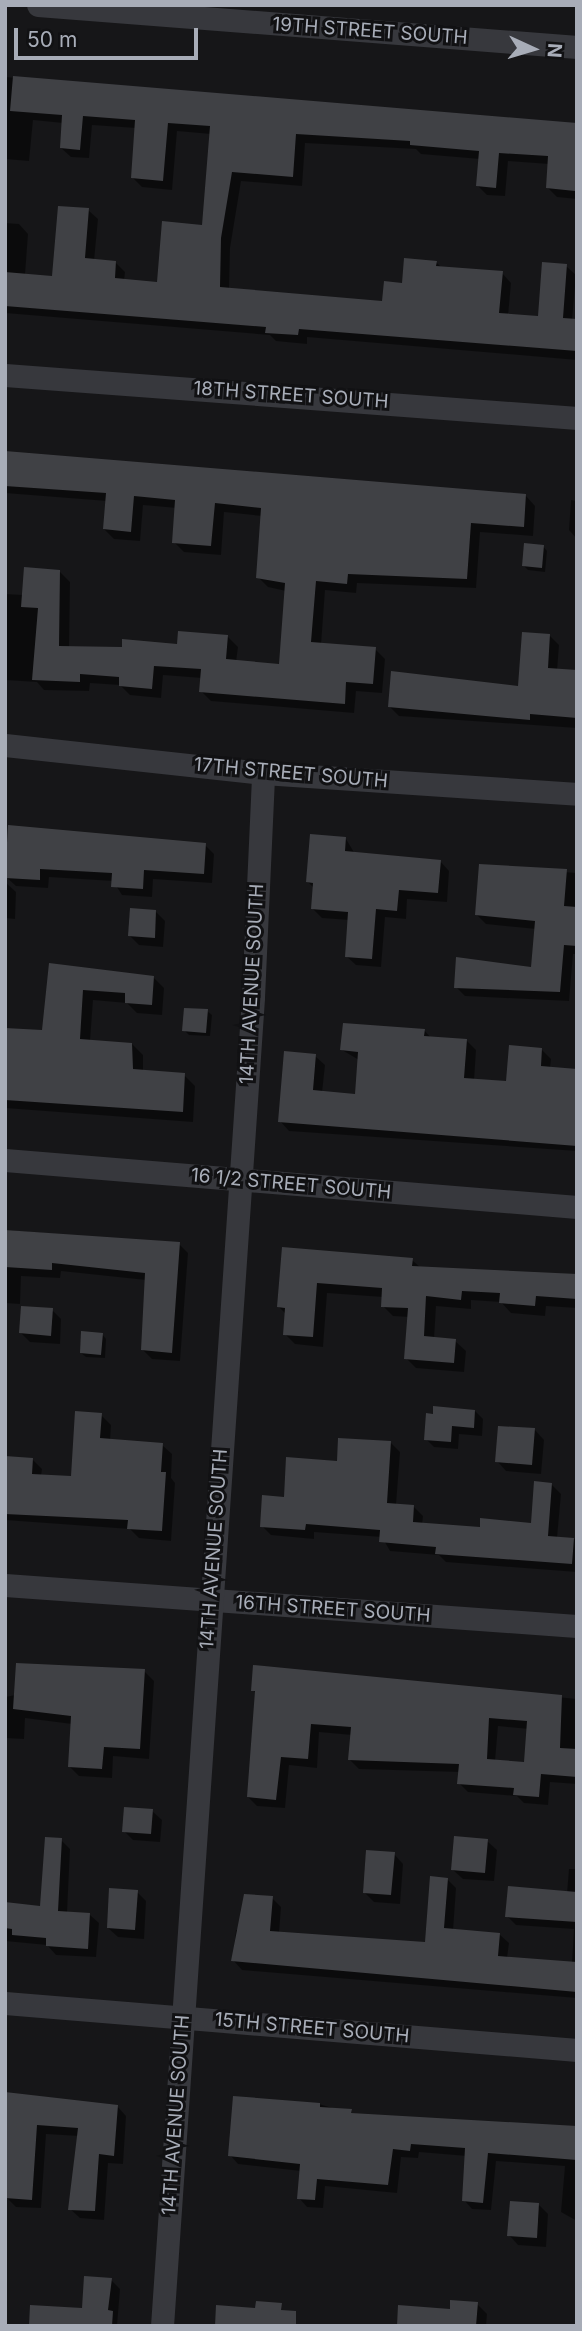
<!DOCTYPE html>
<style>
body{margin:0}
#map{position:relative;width:582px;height:2331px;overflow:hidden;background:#161618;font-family:Inter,sans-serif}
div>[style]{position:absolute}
.shadow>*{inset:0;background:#0007}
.building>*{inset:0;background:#404145}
.street>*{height:23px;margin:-11.5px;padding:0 11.5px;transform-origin:11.5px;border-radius:11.5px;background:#37383d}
span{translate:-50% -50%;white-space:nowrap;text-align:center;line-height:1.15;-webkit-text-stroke:6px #111113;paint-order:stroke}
.street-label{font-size:19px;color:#a8adb8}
.frame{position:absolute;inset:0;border:7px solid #a8adb8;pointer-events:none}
.north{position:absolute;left:498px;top:14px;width:70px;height:70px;-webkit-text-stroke:5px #111113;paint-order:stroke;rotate:94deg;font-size:19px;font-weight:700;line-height:28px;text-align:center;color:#a8adb8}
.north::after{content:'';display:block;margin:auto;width:24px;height:32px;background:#a8adb8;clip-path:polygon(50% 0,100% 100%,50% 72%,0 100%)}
.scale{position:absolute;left:14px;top:28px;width:184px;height:32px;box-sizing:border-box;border:4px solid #a8adb8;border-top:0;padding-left:9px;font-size:21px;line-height:24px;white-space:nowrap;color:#a8adb8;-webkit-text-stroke:5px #111113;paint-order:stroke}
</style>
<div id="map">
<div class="shadow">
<div style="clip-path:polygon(5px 77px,577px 124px,577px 199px,557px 197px,548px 188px,549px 164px,508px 161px,505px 196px,487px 195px,478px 186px,480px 159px,421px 154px,416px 149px,305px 143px,302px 186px,241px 181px,230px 248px,229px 289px,384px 303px,436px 262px,442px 268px,502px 273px,511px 283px,508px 316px,539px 318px,566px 266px,576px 275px,572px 320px,577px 320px,577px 360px,307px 337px,307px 344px,276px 341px,270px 335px,5px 313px,5px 223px,19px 224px,28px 234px,25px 275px,54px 278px,88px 210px,98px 219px,94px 261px,115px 262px,125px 272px,124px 281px,159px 284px,204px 226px,211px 134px,177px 131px,172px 190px,142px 187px,133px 178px,136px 128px,92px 125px,89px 158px,71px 157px,61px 148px,63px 123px,33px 120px,29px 161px,5px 159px)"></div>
<div style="clip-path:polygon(5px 453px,526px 496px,535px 506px,533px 536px,480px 532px,476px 588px,357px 583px,356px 593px,325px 590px,321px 645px,375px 649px,385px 659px,382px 693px,356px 691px,354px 713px,211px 701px,201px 691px,202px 678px,163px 675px,161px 698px,130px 695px,120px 685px,90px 683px,89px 691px,44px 690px,37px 682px,5px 680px,5px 594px,23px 595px,60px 572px,70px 582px,69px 648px,179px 646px,228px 637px,238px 647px,236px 662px,281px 666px,286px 591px,268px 587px,258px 577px,262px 516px,224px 512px,221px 555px,184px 552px,174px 542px,177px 508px,143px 505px,140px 541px,114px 539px,104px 529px,107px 501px,5px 493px)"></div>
<div style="clip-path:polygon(571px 500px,577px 501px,577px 539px,569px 530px)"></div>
<div style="clip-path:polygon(543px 546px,547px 551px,545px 572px,528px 570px,524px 566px)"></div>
<div style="clip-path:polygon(550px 636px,559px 645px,557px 671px,577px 673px,577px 728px,399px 716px,390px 707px,520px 688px)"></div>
<div style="clip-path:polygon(10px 827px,205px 845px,214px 854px,212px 883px,153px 879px,152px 897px,122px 895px,113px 881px,49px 877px,48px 888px,16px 886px,6px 877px)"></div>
<div style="clip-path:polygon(346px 839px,355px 854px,440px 861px,449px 871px,447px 902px,407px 899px,406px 919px,385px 917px,381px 967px,356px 965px,346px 956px,349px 920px,322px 918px,313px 909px,314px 888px,308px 882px)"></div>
<div style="clip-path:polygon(481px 866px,577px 873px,577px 954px,573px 954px,569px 1001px,465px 996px,456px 987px,533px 969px,536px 929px,486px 924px,477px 915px)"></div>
<div style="clip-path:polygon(5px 882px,16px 892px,15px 919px,5px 918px)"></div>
<div style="clip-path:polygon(155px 911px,165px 921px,163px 947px,139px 945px,130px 936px)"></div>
<div style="clip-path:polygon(50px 965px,153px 977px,164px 988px,162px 1015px,137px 1013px,127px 1003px,93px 1000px,90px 1041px,132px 1044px,143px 1055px,143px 1072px,184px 1075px,195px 1086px,193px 1122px,5px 1108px,5px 1029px,44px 1032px)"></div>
<div style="clip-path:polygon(207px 1011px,212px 1015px,210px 1036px,189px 1035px,184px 1030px)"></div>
<div style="clip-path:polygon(424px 1030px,432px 1039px,467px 1041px,476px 1050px,474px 1081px,507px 1083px,542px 1050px,551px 1059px,550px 1068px,577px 1071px,577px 1151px,289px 1131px,280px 1121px,315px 1056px,325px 1065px,322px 1093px,356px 1096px,359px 1060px,342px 1050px)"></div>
<div style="clip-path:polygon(5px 1230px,179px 1244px,188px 1253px,180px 1361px,152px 1359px,143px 1350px,146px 1280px,61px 1271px,60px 1278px,21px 1276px,20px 1304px,5px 1303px)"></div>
<div style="clip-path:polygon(283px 1249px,412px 1260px,421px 1268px,577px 1275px,577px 1308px,546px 1306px,545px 1316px,511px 1313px,501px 1302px,471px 1300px,471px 1309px,436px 1306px,434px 1339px,455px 1341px,466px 1351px,464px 1372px,416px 1368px,406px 1358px,409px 1317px,393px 1316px,383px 1306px,383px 1297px,327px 1293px,323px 1347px,295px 1344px,285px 1334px,286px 1314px,279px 1307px)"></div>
<div style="clip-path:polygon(52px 1310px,61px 1319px,60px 1344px,30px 1342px,21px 1333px)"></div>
<div style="clip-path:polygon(102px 1334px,106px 1339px,105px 1358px,86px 1357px,81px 1353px)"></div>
<div style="clip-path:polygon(475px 1411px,483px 1419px,482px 1436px,459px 1434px,458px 1449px,434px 1447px,426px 1439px)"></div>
<div style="clip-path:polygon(101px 1415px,111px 1425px,110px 1441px,162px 1445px,172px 1454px,171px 1478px,175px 1483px,171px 1541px,139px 1538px,130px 1529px,5px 1520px,5px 1458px,32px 1459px,42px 1469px,41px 1476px,72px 1478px)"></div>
<div style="clip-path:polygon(535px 1430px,544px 1440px,541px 1474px,506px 1471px,497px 1461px)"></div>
<div style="clip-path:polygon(391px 1443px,400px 1452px,396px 1505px,414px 1507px,423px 1516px,422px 1525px,481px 1529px,533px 1524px,551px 1484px,561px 1494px,557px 1538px,577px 1539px,577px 1572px,446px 1562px,439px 1555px,390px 1551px,382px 1537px,314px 1532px,314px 1539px,271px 1535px,262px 1526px,285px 1498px,338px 1463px)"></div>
<div style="clip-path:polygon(evenodd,254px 1667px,577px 1699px,577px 1784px,550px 1782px,548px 1805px,524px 1803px,517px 1796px,468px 1792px,459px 1783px,460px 1772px,359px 1769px,350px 1760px,352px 1735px,319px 1732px,317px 1768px,289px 1765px,285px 1808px,257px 1806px,248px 1797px,257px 1694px,253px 1690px,254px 1667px,498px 1726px,529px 1729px,526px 1764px,495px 1761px,498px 1726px)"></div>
<div style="clip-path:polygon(144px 1671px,154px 1681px,149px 1759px,113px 1756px,112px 1778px,79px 1776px,69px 1766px,72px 1724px,25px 1718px,24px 1739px,5px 1738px,5px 1697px)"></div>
<div style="clip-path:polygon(152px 1811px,162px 1820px,160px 1842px,133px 1840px,124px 1831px)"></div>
<div style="clip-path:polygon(61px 1840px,70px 1849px,67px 1913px,90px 1915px,99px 1923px,96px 1957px,56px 1955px,47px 1945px,5px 1941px,5px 1905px,41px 1908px)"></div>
<div style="clip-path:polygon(487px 1841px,497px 1850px,494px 1881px,463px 1879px,453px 1870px)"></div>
<div style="clip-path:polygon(394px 1854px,403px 1864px,400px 1904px,374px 1902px,364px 1892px)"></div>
<div style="clip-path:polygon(569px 1869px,577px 1869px,577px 1998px,242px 1970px,233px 1960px,236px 1930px,243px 1931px,272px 1898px,281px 1907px,279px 1933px,426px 1944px,447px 1879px,456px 1888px,453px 1931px,499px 1934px,509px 1943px,507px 1958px,572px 1963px,574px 1929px,516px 1925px,507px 1916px,567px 1893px)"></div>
<div style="clip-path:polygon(137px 1892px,146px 1901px,144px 1939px,118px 1937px,108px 1928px)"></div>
<div style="clip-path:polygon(319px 2104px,355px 2115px,577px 2127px,577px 2221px,561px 2212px,565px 2166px,496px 2161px,491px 2210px,472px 2209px,464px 2200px,467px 2156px,419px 2152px,418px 2158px,401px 2157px,397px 2193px,325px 2186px,323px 2208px,307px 2207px,299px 2198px,301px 2171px,238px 2164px,230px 2155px)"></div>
<div style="clip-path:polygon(117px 2106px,126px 2116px,123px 2164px,108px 2163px,104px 2220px,80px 2218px,70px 2209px,79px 2136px,46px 2134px,41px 2208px,16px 2207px,6px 2197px,5px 2129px)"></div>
<div style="clip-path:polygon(539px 2205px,548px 2214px,546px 2247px,518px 2245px,509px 2235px)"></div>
<div style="clip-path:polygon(111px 2280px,120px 2289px,117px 2326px,30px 2326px,84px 2310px)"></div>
<div style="clip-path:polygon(477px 2304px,487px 2314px,486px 2326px,399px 2326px)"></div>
</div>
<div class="building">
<div style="clip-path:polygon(13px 76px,577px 123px,575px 191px,546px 188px,548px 156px,499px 153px,496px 188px,476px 186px,479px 151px,410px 145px,410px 141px,296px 134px,293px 177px,232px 172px,221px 238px,220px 287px,382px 301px,384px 281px,402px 283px,404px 258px,437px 261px,436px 266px,503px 271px,499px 313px,538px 316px,542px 262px,567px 264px,563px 318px,577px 319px,577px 351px,299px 329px,298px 335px,265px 333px,266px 327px,5px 306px,5px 272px,52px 276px,58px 206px,89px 208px,85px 258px,116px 261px,115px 278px,157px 282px,162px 221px,202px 225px,210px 126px,168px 123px,163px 181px,131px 178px,135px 120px,83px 116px,80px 150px,60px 148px,62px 115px,10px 111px)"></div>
<div style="clip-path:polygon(5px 451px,526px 494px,524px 527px,471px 523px,467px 579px,348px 574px,347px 584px,316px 581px,311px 642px,376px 647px,373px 684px,346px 682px,345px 704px,199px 692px,201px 669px,154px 666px,152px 689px,119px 686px,119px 677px,80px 674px,80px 682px,32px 680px,38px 608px,21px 607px,24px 567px,60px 570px,59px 646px,122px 647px,122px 639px,177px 644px,178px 631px,228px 635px,226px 659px,279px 664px,285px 583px,256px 578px,261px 508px,215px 503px,211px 546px,172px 543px,175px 500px,134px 496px,131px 532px,103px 529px,106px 493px,5px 486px)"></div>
<div style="clip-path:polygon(524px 543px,544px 545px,542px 568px,522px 566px)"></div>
<div style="clip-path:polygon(522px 632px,550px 634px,548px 668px,577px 670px,577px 718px,530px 714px,530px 720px,388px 707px,391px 671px,518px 686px)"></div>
<div style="clip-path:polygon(8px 825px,206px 843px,204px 874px,144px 870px,143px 889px,111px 887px,112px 873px,40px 869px,40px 880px,5px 878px)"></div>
<div style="clip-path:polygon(310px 834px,346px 837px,345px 851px,441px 860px,438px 893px,399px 890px,397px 911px,376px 909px,372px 959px,345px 957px,348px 912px,311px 909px,313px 883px,306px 882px)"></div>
<div style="clip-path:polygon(479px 864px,567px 869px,564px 906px,577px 907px,577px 946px,564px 945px,560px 992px,454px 988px,456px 957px,531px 967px,535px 921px,475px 915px)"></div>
<div style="clip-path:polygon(130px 908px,156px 910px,155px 938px,128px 936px)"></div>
<div style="clip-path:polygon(49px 963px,154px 976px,152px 1005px,125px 1003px,125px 993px,83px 990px,80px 1039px,132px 1043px,133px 1069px,185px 1073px,183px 1112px,5px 1100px,5px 1028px,42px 1030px)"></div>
<div style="clip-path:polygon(184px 1008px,208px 1009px,206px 1033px,182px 1031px)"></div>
<div style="clip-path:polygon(343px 1023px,425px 1029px,424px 1036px,467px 1039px,464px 1078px,506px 1081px,509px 1045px,542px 1048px,541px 1066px,577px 1069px,577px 1146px,278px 1122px,284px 1051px,316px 1054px,313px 1090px,355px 1094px,358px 1052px,340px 1050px)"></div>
<div style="clip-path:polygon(5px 1230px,180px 1242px,172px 1353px,141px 1350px,145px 1273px,52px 1263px,52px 1270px,5px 1267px)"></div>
<div style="clip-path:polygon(282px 1247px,413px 1258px,412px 1266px,577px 1274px,577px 1299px,536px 1296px,535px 1306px,499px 1303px,500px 1293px,462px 1291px,461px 1300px,426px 1296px,424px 1336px,456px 1339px,454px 1363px,404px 1359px,408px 1308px,381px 1307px,382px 1288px,317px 1283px,313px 1337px,283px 1335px,285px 1308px,277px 1307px)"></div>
<div style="clip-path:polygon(21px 1306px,53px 1308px,51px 1336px,19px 1333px)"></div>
<div style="clip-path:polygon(81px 1331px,103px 1333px,101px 1355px,80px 1353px)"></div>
<div style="clip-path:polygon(433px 1406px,475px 1410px,474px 1428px,452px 1426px,451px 1442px,424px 1440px,426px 1413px,433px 1414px)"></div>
<div style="clip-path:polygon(75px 1411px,102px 1413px,100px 1438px,163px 1443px,161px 1472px,166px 1472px,162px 1531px,127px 1529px,128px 1520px,5px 1514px,5px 1456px,33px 1458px,32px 1474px,71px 1476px)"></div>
<div style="clip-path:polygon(498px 1426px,535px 1428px,532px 1465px,495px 1462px)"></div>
<div style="clip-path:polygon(338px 1438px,391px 1441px,387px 1503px,414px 1505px,413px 1522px,480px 1527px,480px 1518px,531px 1523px,534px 1481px,552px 1483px,548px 1536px,574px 1538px,572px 1564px,435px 1554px,436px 1547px,379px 1542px,380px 1530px,306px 1524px,305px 1530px,260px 1527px,262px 1495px,284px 1497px,286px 1457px,337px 1461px)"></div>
<div style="clip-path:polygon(16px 1663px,145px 1669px,140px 1749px,104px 1747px,102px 1769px,68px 1767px,71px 1716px,13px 1709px)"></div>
<div style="clip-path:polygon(evenodd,253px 1665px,562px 1695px,560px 1748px,577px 1749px,577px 1777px,541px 1774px,539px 1797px,513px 1795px,514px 1788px,457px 1784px,459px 1764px,348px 1760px,351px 1727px,311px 1724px,308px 1759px,281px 1757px,276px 1800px,247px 1797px,255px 1691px,251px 1691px,253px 1665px,489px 1718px,527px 1721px,524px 1762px,487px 1759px,489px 1718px)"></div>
<div style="clip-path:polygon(124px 1807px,153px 1809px,151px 1834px,122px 1832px)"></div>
<div style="clip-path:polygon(454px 1836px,488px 1839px,485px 1873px,451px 1870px)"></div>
<div style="clip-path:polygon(45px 1837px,62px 1838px,58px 1911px,90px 1913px,88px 1949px,46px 1946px,46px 1938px,12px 1935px,12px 1929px,5px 1928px,5px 1902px,40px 1906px)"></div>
<div style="clip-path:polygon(366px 1850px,395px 1852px,391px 1895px,363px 1893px)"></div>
<div style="clip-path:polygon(430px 1876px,448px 1878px,444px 1928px,500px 1933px,498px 1956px,577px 1962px,577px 1992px,231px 1961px,244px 1894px,273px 1896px,270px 1931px,425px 1942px)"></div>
<div style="clip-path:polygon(508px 1886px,577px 1892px,577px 1922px,505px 1917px)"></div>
<div style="clip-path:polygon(109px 1888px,138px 1890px,135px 1930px,107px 1928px)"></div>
<div style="clip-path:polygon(5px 2092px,118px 2105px,114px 2156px,99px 2154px,95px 2211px,68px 2210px,78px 2128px,37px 2125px,32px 2200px,5px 2198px)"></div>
<div style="clip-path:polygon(233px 2096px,320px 2103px,320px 2107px,352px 2109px,351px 2113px,577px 2126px,577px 2160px,488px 2153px,483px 2203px,462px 2201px,465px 2148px,411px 2144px,410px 2151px,393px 2149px,388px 2185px,317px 2179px,315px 2200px,297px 2199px,300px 2164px,228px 2156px)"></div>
<div style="clip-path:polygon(510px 2201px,539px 2203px,537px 2238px,507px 2236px)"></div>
<div style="clip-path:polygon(84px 2276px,112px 2278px,108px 2310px,113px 2311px,112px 2326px,29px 2326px,30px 2305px,82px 2308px)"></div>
<div style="clip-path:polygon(450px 2300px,478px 2302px,476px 2326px,397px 2326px,398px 2305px,450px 2309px)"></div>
<div style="clip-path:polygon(256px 2301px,282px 2303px,281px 2310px,296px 2311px,296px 2326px,215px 2326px,216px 2305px,255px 2308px)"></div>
</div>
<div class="street">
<div style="left:38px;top:5px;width:541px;rotate:4.46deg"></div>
<div style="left:5px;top:375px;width:574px;rotate:4.3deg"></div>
<div style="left:5px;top:745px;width:260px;rotate:6.2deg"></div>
<div style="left:263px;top:773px;width:315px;rotate:3.8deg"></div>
<div style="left:5px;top:1160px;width:574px;rotate:4.7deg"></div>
<div style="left:5px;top:1585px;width:573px;rotate:4.1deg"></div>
<div style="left:5px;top:2003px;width:574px;rotate:4.7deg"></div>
<div style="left:162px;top:2326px;width:1332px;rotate:-86.08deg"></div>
<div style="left:253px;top:997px;width:224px;rotate:-87.4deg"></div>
</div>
<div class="street-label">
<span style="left:370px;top:31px;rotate:4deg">19TH STREET SOUTH</span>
<span style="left:291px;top:395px;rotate:4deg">18TH STREET SOUTH</span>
<span style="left:291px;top:773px;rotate:5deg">17TH STREET SOUTH</span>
<span style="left:252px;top:984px;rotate:-87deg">14TH AVENUE SOUTH</span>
<span style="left:291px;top:1184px;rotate:5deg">16 1/2 STREET SOUTH</span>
<span style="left:214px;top:1549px;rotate:-86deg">14TH AVENUE SOUTH</span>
<span style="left:333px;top:1609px;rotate:4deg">16TH STREET SOUTH</span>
<span style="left:312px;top:2028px;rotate:5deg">15TH STREET SOUTH</span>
<span style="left:176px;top:2115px;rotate:-86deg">14TH AVENUE SOUTH</span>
</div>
<div class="frame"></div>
<div class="north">N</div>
<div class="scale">50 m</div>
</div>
